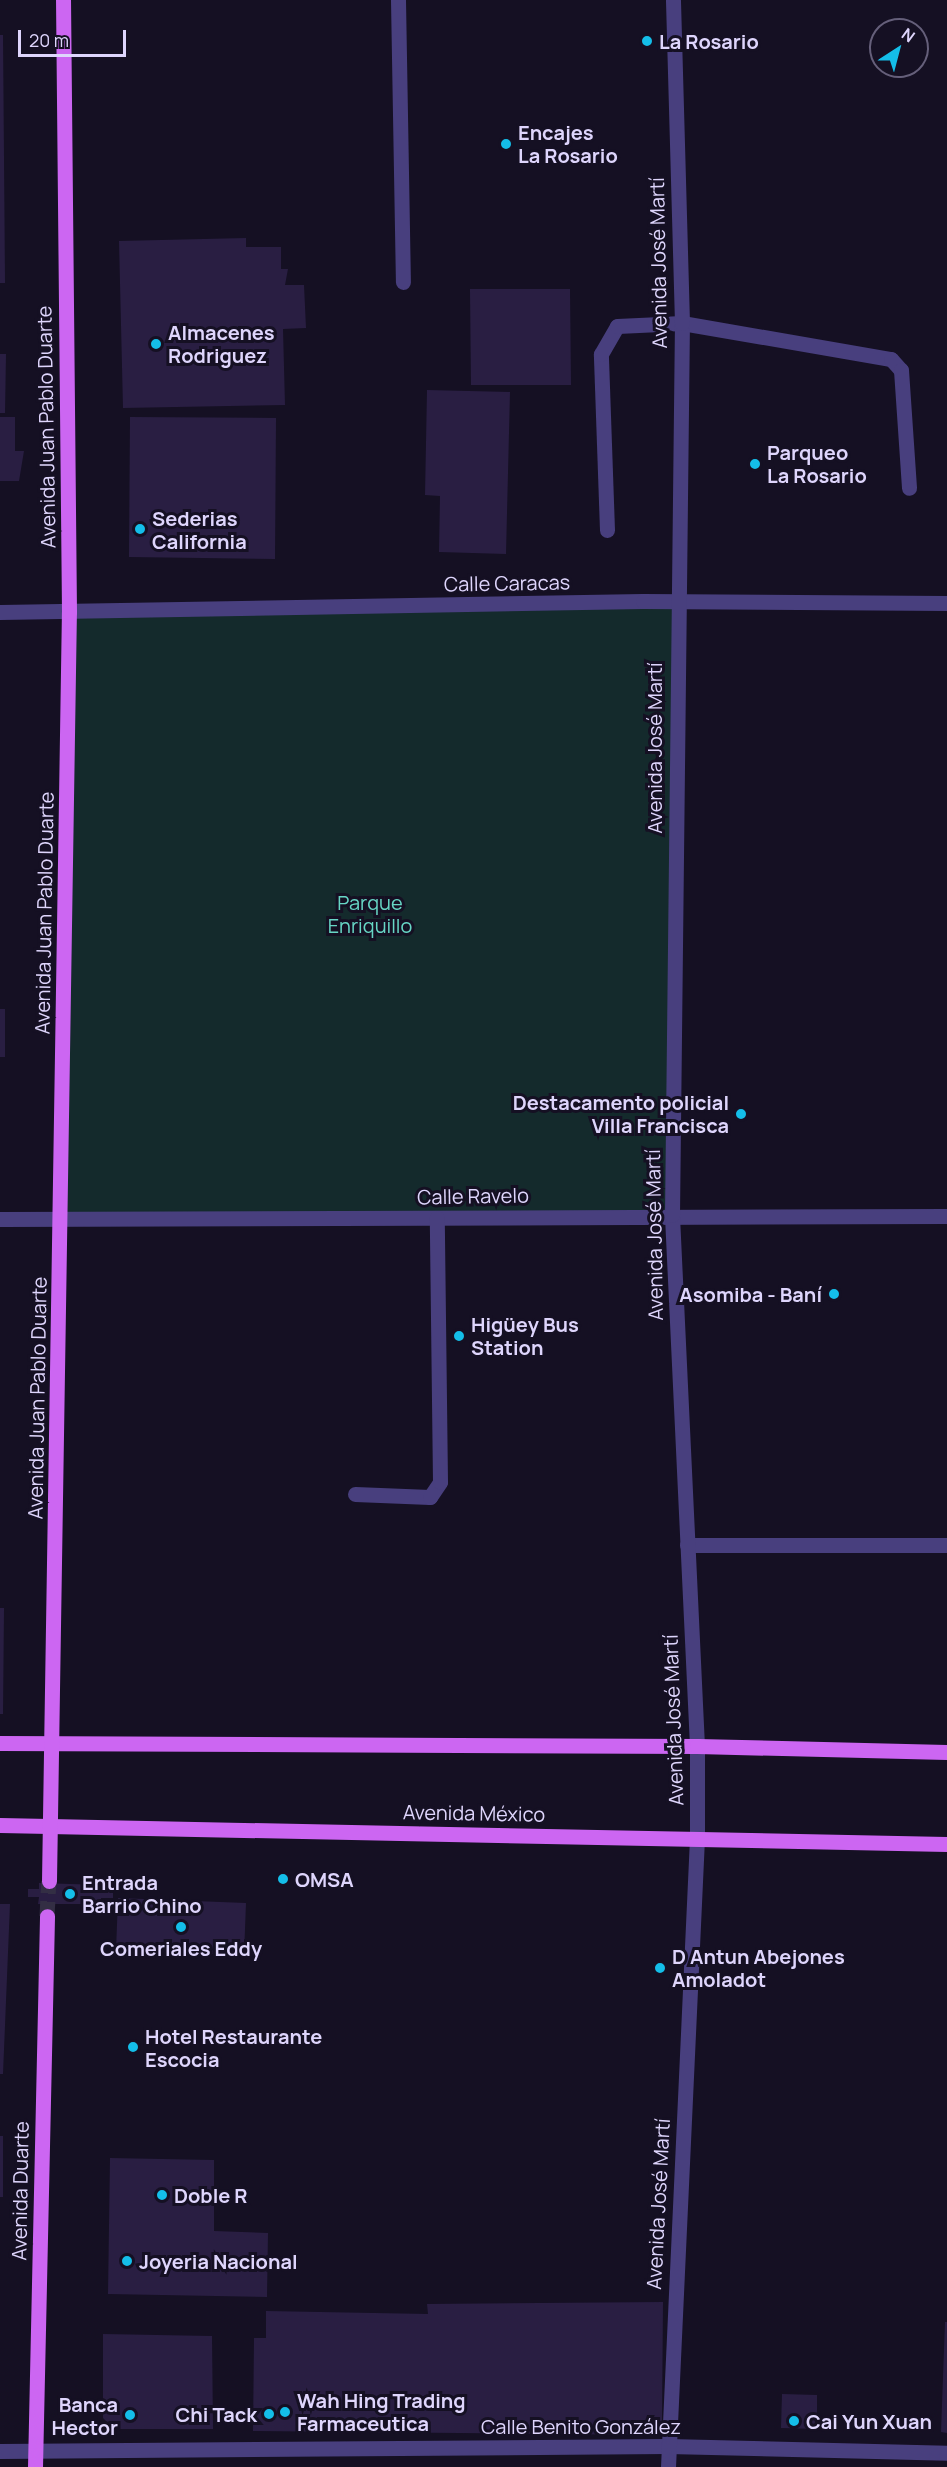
<!DOCTYPE html>
<meta charset="utf-8">
<style>
body{margin:0}
#map{position:relative;width:947px;height:2467px;overflow:hidden;background:#151023;font-family:Manrope,sans-serif}
div>[style]{position:absolute}
.green>*{inset:0;background:#142a2c}
.building>*{inset:0;background:#291e42}
.major-tunnel>*{height:15px;margin-top:-7.5px;transform-origin:0;background:repeating-linear-gradient(90deg,#332e44 0 15px,transparent 0 23px)}
.minor>*{height:15px;margin:-7.5px;padding:0 7.5px;transform-origin:7.5px;border-radius:7.5px;background:#483f7e}
.major>*{height:15px;margin:-7.5px;padding:0 7.5px;transform-origin:7.5px;border-radius:7.5px;background:#cc66f2}
.dots>*{width:16px;height:16px;translate:-50% -50%;box-sizing:border-box;border:3px solid #151023;border-radius:50%}
span{translate:-50% -50%;white-space:nowrap;text-align:center;line-height:1.15;-webkit-text-stroke:6px #151023;paint-order:stroke}
.poi-label{font-size:20px;color:#ded5fc;font-weight:700}
.left{translate:0 -50%;text-align:left}
.right{translate:-100% -50%;text-align:right}
.street-label{font-size:20px;color:#ded5fc}
.park-label{font-size:20px;color:#67d6c5}
.north{position:absolute;left:869px;top:18px;width:60px;height:60px;box-sizing:border-box;background:#151023;border:2px solid #655f7a;border-radius:50%;rotate:36deg;font-size:16px;font-weight:700;line-height:24px;text-align:center;color:#ded5fc}
.north::after{content:'';display:block;margin:auto;width:21px;height:27px;background:#14bee9;clip-path:polygon(50% 0,100% 100%,50% 72%,0 100%)}
.scale{position:absolute;left:18px;top:30px;width:108px;height:27px;box-sizing:border-box;border:3px solid #ded5fc;border-top:0;padding-left:8px;font-size:18px;line-height:21px;white-space:nowrap;color:#ded5fc;-webkit-text-stroke:4px #151023;paint-order:stroke}
</style>
<div id="map">
<div class="green">
<div style="clip-path:polygon(676px 602px,672px 1215px,62px 1219px,69px 612px)"></div>
</div>
<div class="building">
<div style="clip-path:polygon(0 35px,3px 35px,5px 283px,0 283px)"></div>
<div style="clip-path:polygon(246px 238px,246px 247px,281px 247px,281px 269px,288px 269px,285px 285px,304px 285px,306px 328px,283px 329px,285px 405px,123px 408px,119px 241px)"></div>
<div style="clip-path:polygon(470px 289px,570px 289px,571px 385px,471px 385px)"></div>
<div style="clip-path:polygon(0 354px,6px 354px,5px 413px,0 413px)"></div>
<div style="clip-path:polygon(427px 390px,510px 392px,506px 554px,439px 552px,440px 496px,425px 495px)"></div>
<div style="clip-path:polygon(0 417px,15px 417px,15px 451px,24px 451px,19px 481px,0 481px)"></div>
<div style="clip-path:polygon(130px 417px,276px 418px,275px 559px,129px 557px)"></div>
<div style="clip-path:polygon(0 1009px,5px 1009px,5px 1057px,0 1057px)"></div>
<div style="clip-path:polygon(0 1608px,4px 1608px,3px 1714px,0 1714px)"></div>
<div style="clip-path:polygon(39px 1883px,102px 1885px,101px 1890px,113px 1890px,113px 1898px,101px 1898px,101px 1904px,38px 1904px,39px 1897px,28px 1897px,28px 1889px,39px 1889px)"></div>
<div style="clip-path:polygon(118px 1898px,246px 1903px,244px 1955px,116px 1951px)"></div>
<div style="clip-path:polygon(0 1904px,10px 1904px,3px 2074px,0 2074px)"></div>
<div style="clip-path:polygon(0 2136px,3px 2136px,3px 2197px,0 2197px)"></div>
<div style="clip-path:polygon(110px 2158px,214px 2160px,214px 2231px,268px 2233px,267px 2297px,108px 2294px)"></div>
<div style="clip-path:polygon(663px 2302px,662px 2423px,650px 2435px,253px 2431px,254px 2338px,266px 2338px,266px 2311px,428px 2314px,427px 2304px)"></div>
<div style="clip-path:polygon(945px 2322px,947px 2322px,947px 2433px,941px 2432px)"></div>
<div style="clip-path:polygon(103px 2334px,212px 2336px,213px 2429px,114px 2429px,103px 2418px)"></div>
<div style="clip-path:polygon(782px 2394px,817px 2395px,817px 2429px,781px 2428px)"></div>
</div>
<div class="major-tunnel">
<div style="left:47px;top:1916px;width:35px;rotate:-87deg"></div>
</div>
<div class="minor">
<div style="left:398px;top:0;width:282px;rotate:89deg"></div>
<div style="left:607px;top:530px;width:176px;rotate:-92deg"></div>
<div style="left:601px;top:354px;width:32px;rotate:-60deg"></div>
<div style="left:617px;top:326px;width:65px;rotate:-2.6deg"></div>
<div style="left:682px;top:323px;width:212px;rotate:9.8deg"></div>
<div style="left:891px;top:359px;width:15px;rotate:48deg"></div>
<div style="left:901px;top:370px;width:118px;rotate:86.1deg"></div>
<div style="left:0;top:612px;width:643px;rotate:-0.98deg"></div>
<div style="left:643px;top:601px;width:304px;rotate:0.4deg"></div>
<div style="left:0;top:1219px;width:947px;rotate:-0.18deg"></div>
<div style="left:355px;top:1494px;width:75px;rotate:2.3deg"></div>
<div style="left:430px;top:1497px;width:18px;rotate:-56deg"></div>
<div style="left:440px;top:1482px;width:264px;rotate:-90.7deg"></div>
<div style="left:687px;top:1545px;width:260px"></div>
<div style="left:0;top:2451px;width:668px;rotate:-0.43deg"></div>
<div style="left:668px;top:2446px;width:279px;rotate:1.4deg"></div>
<div style="left:668px;top:2467px;width:630px;rotate:-87.36deg"></div>
<div style="left:697px;top:1838px;width:92px;rotate:-90deg"></div>
<div style="left:697px;top:1746px;width:532px;rotate:-92.7deg"></div>
<div style="left:672px;top:1215px;width:892px;rotate:-89.36deg"></div>
<div style="left:682px;top:323px;width:323px;rotate:-91.6deg"></div>
</div>
<div class="major">
<div style="left:0;top:1743px;width:697px;rotate:0.25deg"></div>
<div style="left:697px;top:1746px;width:250px;rotate:1.4deg"></div>
<div style="left:0;top:1825px;width:947px;rotate:1.15deg"></div>
<div style="left:49px;top:1881px;width:1269px;rotate:-89.1deg"></div>
<div style="left:69px;top:612px;width:612px;rotate:-90.56deg"></div>
<div style="left:35px;top:2467px;width:551px;rotate:-88.75deg"></div>
</div>
<div class="dots">
<div style="left:647px;top:41px;background:#14bee9"></div>
<div style="left:506px;top:144px;background:#14bee9"></div>
<div style="left:156px;top:344px;background:#14bee9"></div>
<div style="left:755px;top:464px;background:#14bee9"></div>
<div style="left:140px;top:529px;background:#14bee9"></div>
<div style="left:741px;top:1114px;background:#14bee9"></div>
<div style="left:834px;top:1294px;background:#14bee9"></div>
<div style="left:459px;top:1336px;background:#14bee9"></div>
<div style="left:283px;top:1879px;background:#14bee9"></div>
<div style="left:70px;top:1894px;background:#14bee9"></div>
<div style="left:181px;top:1927px;background:#14bee9"></div>
<div style="left:660px;top:1968px;background:#14bee9"></div>
<div style="left:133px;top:2047px;background:#14bee9"></div>
<div style="left:162px;top:2195px;background:#14bee9"></div>
<div style="left:127px;top:2261px;background:#14bee9"></div>
<div style="left:285px;top:2412px;background:#14bee9"></div>
<div style="left:269px;top:2414px;background:#14bee9"></div>
<div style="left:130px;top:2415px;background:#14bee9"></div>
<div style="left:794px;top:2421px;background:#14bee9"></div>
</div>
<div class="poi-label">
<span class="left" style="left:659px;top:41px">La Rosario</span>
<span class="left" style="left:518px;top:144px">Encajes<br>La Rosario</span>
<span class="left" style="left:168px;top:344px">Almacenes<br>Rodriguez</span>
<span class="left" style="left:767px;top:464px">Parqueo<br>La Rosario</span>
<span class="left" style="left:152px;top:530px">Sederias<br>California</span>
<span class="right" style="left:729px;top:1114px">Destacamento policial<br>Villa Francisca</span>
<span class="right" style="left:822px;top:1294px">Asomiba - Baní</span>
<span class="left" style="left:471px;top:1336px">Higüey Bus<br>Station</span>
<span class="left" style="left:295px;top:1879px">OMSA</span>
<span class="left" style="left:82px;top:1894px">Entrada<br>Barrio Chino</span>
<span style="left:181px;top:1948px">Comeriales Eddy</span>
<span class="left" style="left:672px;top:1968px">D Antun Abejones<br>Amoladot</span>
<span class="left" style="left:145px;top:2048px">Hotel Restaurante<br>Escocia</span>
<span class="left" style="left:174px;top:2195px">Doble R</span>
<span class="left" style="left:139px;top:2261px">Joyeria Nacional</span>
<span class="left" style="left:297px;top:2412px">Wah Hing Trading<br>Farmaceutica</span>
<span class="right" style="left:118px;top:2416px">Banca<br>Hector</span>
<span class="right" style="left:257px;top:2414px">Chi Tack</span>
<span class="left" style="left:806px;top:2421px">Cai Yun Xuan</span>
</div>
<div class="street-label">
<span style="left:658px;top:263px;rotate:-91deg">Avenida José Martí</span>
<span style="left:46px;top:427px;rotate:-91deg">Avenida Juan Pablo Duarte</span>
<span style="left:507px;top:583px;rotate:-1deg">Calle Caracas</span>
<span style="left:654px;top:748px;rotate:-90deg">Avenida José Martí</span>
<span style="left:44px;top:913px;rotate:-89deg">Avenida Juan Pablo Duarte</span>
<span style="left:473px;top:1196px;rotate:-1deg">Calle Ravelo</span>
<span style="left:654px;top:1235px;rotate:-91deg">Avenida José Martí</span>
<span style="left:37px;top:1398px;rotate:-89deg">Avenida Juan Pablo Duarte</span>
<span style="left:673px;top:1720px;rotate:-92deg">Avenida José Martí</span>
<span style="left:474px;top:1813px;rotate:1deg">Avenida México</span>
<span style="left:20px;top:2191px;rotate:-89deg">Avenida Duarte</span>
<span style="left:658px;top:2204px;rotate:-87deg">Avenida José Martí</span>
<span style="left:581px;top:2426px">Calle Benito González</span>
</div>
<div class="park-label">
<span style="left:370px;top:914px">Parque<br>Enriquillo</span>
</div>
<div class="north">N</div>
<div class="scale">20 m</div>
</div>
